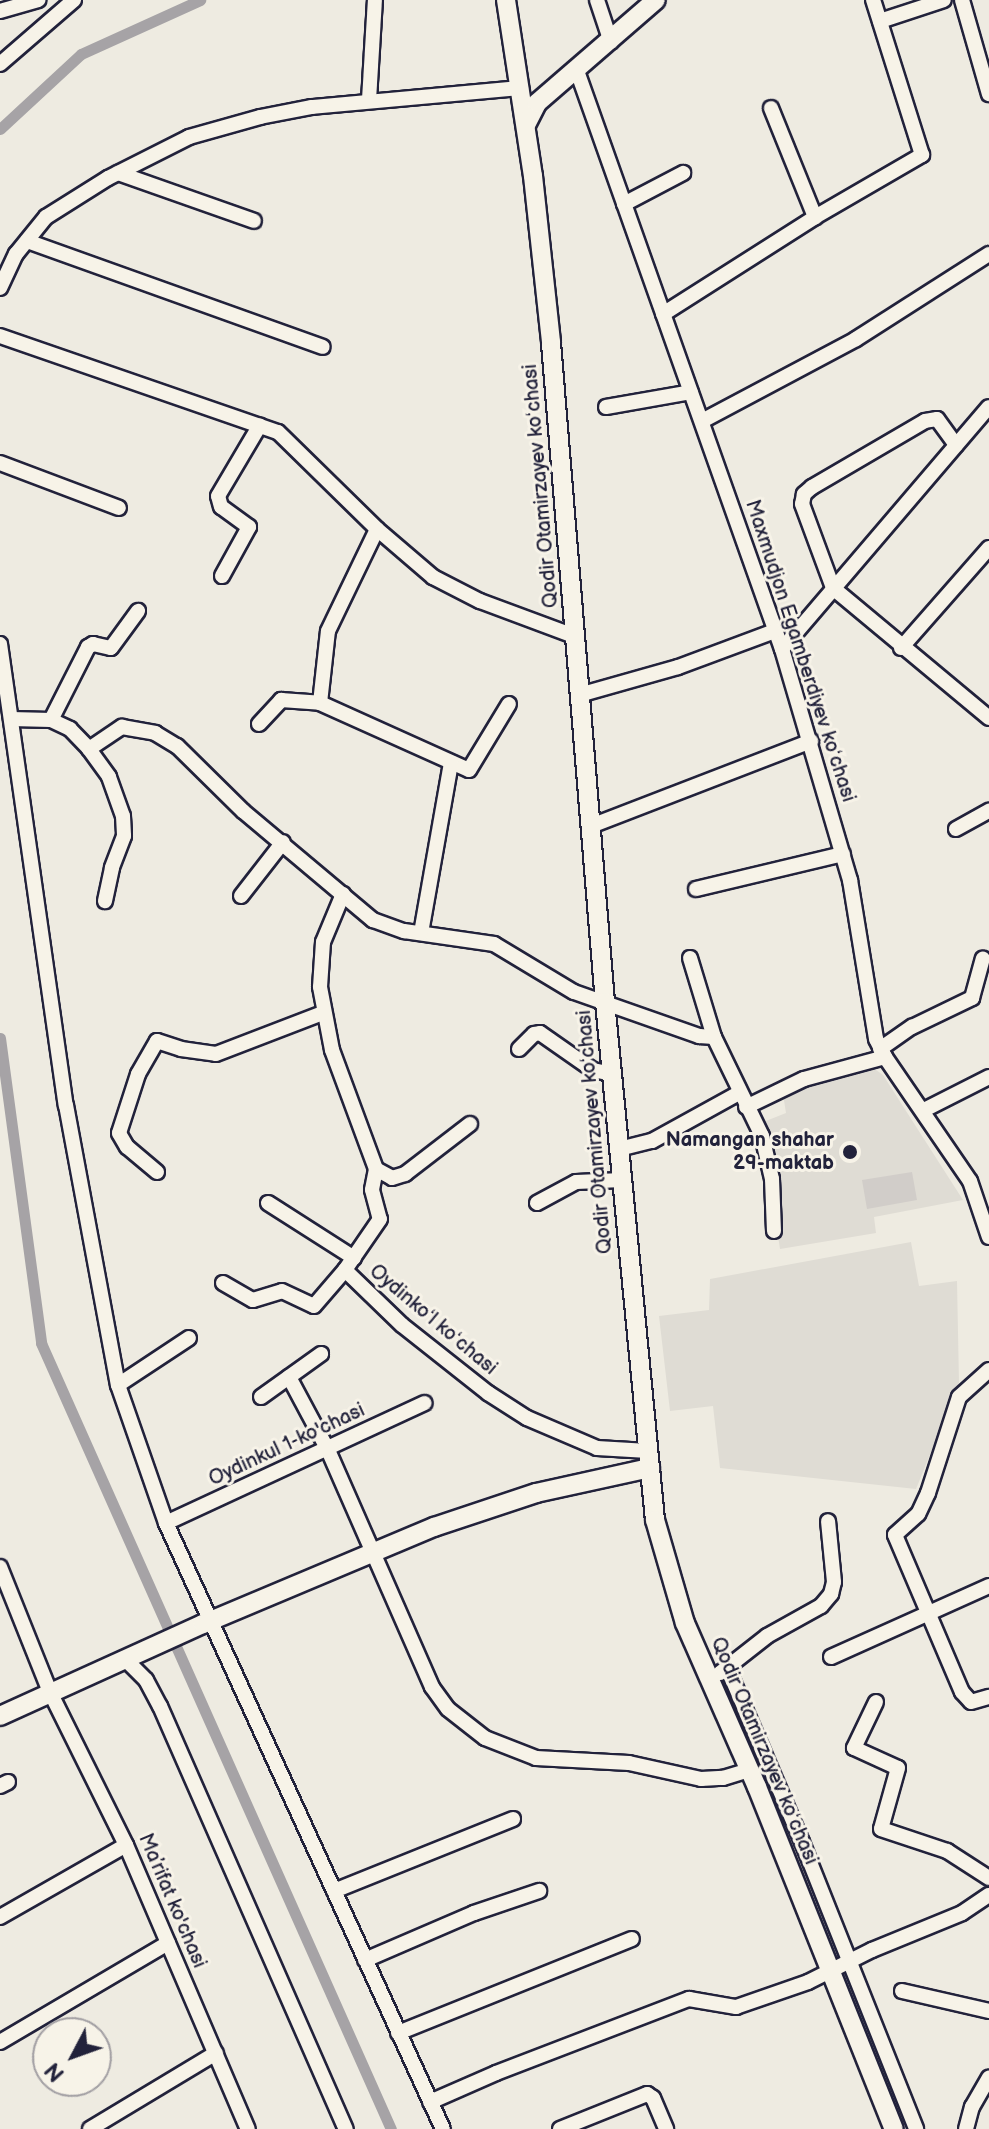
<!DOCTYPE html>
<meta charset="utf-8">
<style>
body{margin:0}
#map{position:relative;width:989px;height:2129px;overflow:hidden;background:#eeebe1;font-family:"Balsamiq Sans",sans-serif}
div>[style]{position:absolute}
.built>*{inset:0;background:#dfdcd4}
.green>*{inset:0;background:#d1cdc9}
.canal>*{height:11px;margin:-5.5px;padding:0 5.5px;transform-origin:5.5px;border-radius:5.5px;background:#a6a3a6}
.roads{filter:drop-shadow(2px 0 #22223b) drop-shadow(-2px 0 #22223b) drop-shadow(0 2px #22223b) drop-shadow(0 -2px #22223b)}
.minor>*{height:14px;margin:-7px;padding:0 7px;transform-origin:7px;border-radius:7px;background:#f7f3e8}
.major>*{height:18px;margin:-9px;padding:0 9px;transform-origin:9px;border-radius:9px;background:#f7f3e8}
.dots>*{width:22px;height:22px;translate:-50% -50%;box-sizing:border-box;border:4px solid #f7f3e8;border-radius:50%}
span{translate:-50% -50%;white-space:nowrap;text-align:center;line-height:1.15;-webkit-text-stroke:6px #f7f3e8;paint-order:stroke}
.street-label{font-size:20px;color:#22223b}
.poi-label{font-size:20px;color:#22223b;font-weight:700}
.right{translate:-100% -50%;text-align:right}
.north{position:absolute;left:32px;top:2017px;width:80px;height:80px;box-sizing:border-box;background:#f7f3e8;border:2px solid #a29fa3;border-radius:50%;rotate:229deg;font-size:22px;font-weight:700;line-height:32px;text-align:center;color:#22223b}
.north::after{content:'';display:block;margin:auto;width:28px;height:36px;background:#22223b;clip-path:polygon(50% 0,100% 100%,50% 72%,0 100%)}
</style>
<div id="map">
<div class="built">
<div style="clip-path:polygon(872px 1067px,883px 1075px,963px 1200px,874px 1217px,876px 1233px,780px 1249px,761px 1123px,786px 1113px,783px 1094px,810px 1083px)"></div>
<div style="clip-path:polygon(911px 1242px,919px 1286px,957px 1281px,959px 1383px,916px 1489px,720px 1468px,713px 1406px,670px 1411px,659px 1316px,709px 1310px,710px 1279px)"></div>
</div>
<div class="green">
<div style="clip-path:polygon(912px 1172px,917px 1200px,867px 1209px,862px 1180px)"></div>
</div>
<div class="canal">
<div style="left:0;top:129px;width:110px;rotate:-42.8deg"></div>
<div style="left:81px;top:54px;width:131px;rotate:-24.4deg"></div>
<div style="left:0;top:1038px;width:308px;rotate:82.3deg"></div>
<div style="left:41px;top:1343px;width:860px;rotate:66deg"></div>
</div>
<div class="roads">
<div class="minor">
<div style="left:597px;top:0;width:44px;rotate:71.6deg"></div>
<div style="left:962px;top:0;width:98px;rotate:74deg"></div>
<div style="left:0;top:11px;width:40px;rotate:-16deg"></div>
<div style="left:880px;top:21px;width:67px;rotate:-18.2deg"></div>
<div style="left:0;top:64px;width:98px;rotate:-40.9deg"></div>
<div style="left:576px;top:68px;width:616px;rotate:70.48deg"></div>
<div style="left:782px;top:649px;width:241px;rotate:73.6deg"></div>
<div style="left:850px;top:880px;width:161px;rotate:80.7deg"></div>
<div style="left:876px;top:1039px;width:20px;rotate:63deg"></div>
<div style="left:885px;top:1057px;width:150px;rotate:55.6deg"></div>
<div style="left:970px;top:1181px;width:59px;rotate:71.3deg"></div>
<div style="left:369px;top:100px;width:100px;rotate:-86.6deg"></div>
<div style="left:771px;top:108px;width:118px;rotate:68deg"></div>
<div style="left:118px;top:173px;width:144px;rotate:19.4deg"></div>
<div style="left:624px;top:204px;width:67px;rotate:-27.7deg"></div>
<div style="left:27px;top:241px;width:314px;rotate:19.7deg"></div>
<div style="left:0;top:288px;width:38px;rotate:-65deg"></div>
<div style="left:16px;top:254px;width:48px;rotate:-51deg"></div>
<div style="left:46px;top:217px;width:73px;rotate:-32.2deg"></div>
<div style="left:108px;top:178px;width:91px;rotate:-26.8deg"></div>
<div style="left:189px;top:137px;width:74px;rotate:-15.7deg"></div>
<div style="left:260px;top:117px;width:53px;rotate:-10.9deg"></div>
<div style="left:312px;top:107px;width:210px;rotate:-5.2deg"></div>
<div style="left:663px;top:314px;width:180px;rotate:-32.5deg"></div>
<div style="left:815px;top:217px;width:124px;rotate:-30.1deg"></div>
<div style="left:922px;top:155px;width:163px;rotate:-107.5deg"></div>
<div style="left:0;top:336px;width:294px;rotate:19.1deg"></div>
<div style="left:278px;top:432px;width:139px;rotate:44.4deg"></div>
<div style="left:377px;top:529px;width:74px;rotate:40.6deg"></div>
<div style="left:433px;top:577px;width:53px;rotate:27.1deg"></div>
<div style="left:480px;top:601px;width:100px;rotate:20.4deg"></div>
<div style="left:606px;top:407px;width:86px;rotate:-10deg"></div>
<div style="left:702px;top:421px;width:174px;rotate:-28deg"></div>
<div style="left:856px;top:339px;width:158px;rotate:-32.6deg"></div>
<div style="left:956px;top:445px;width:32px;rotate:-126deg"></div>
<div style="left:937px;top:419px;width:12px;rotate:171deg"></div>
<div style="left:925px;top:421px;width:131px;rotate:149.7deg"></div>
<div style="left:812px;top:487px;width:11px;rotate:139deg"></div>
<div style="left:804px;top:494px;width:10px;rotate:101deg"></div>
<div style="left:802px;top:504px;width:90px;rotate:69.7deg"></div>
<div style="left:833px;top:588px;width:203px;rotate:39.8deg"></div>
<div style="left:0;top:463px;width:127px;rotate:20.7deg"></div>
<div style="left:222px;top:576px;width:56px;rotate:-61.1deg"></div>
<div style="left:249px;top:527px;width:34px;rotate:-144deg"></div>
<div style="left:221px;top:507px;width:11px;rotate:-105deg"></div>
<div style="left:218px;top:496px;width:82px;rotate:-59.4deg"></div>
<div style="left:0;top:644px;width:466px;rotate:81.9deg"></div>
<div style="left:66px;top:1105px;width:285px;rotate:79.5deg"></div>
<div style="left:118px;top:1385px;width:146px;rotate:70.8deg"></div>
<div style="left:166px;top:1523px;width:666px;rotate:65.44deg"></div>
<div style="left:901px;top:648px;width:133px;rotate:-48.7deg"></div>
<div style="left:782px;top:649px;width:318px;rotate:-49.5deg"></div>
<div style="left:579px;top:695px;width:103px;rotate:-15.8deg"></div>
<div style="left:678px;top:667px;width:103px;rotate:-20.4deg"></div>
<div style="left:320px;top:703px;width:72px;rotate:-83.7deg"></div>
<div style="left:328px;top:631px;width:113px;rotate:-64.3deg"></div>
<div style="left:11px;top:719px;width:40px;rotate:1.4deg"></div>
<div style="left:51px;top:720px;width:21px;rotate:25deg"></div>
<div style="left:70px;top:729px;width:28px;rotate:46deg"></div>
<div style="left:89px;top:749px;width:34px;rotate:54deg"></div>
<div style="left:109px;top:777px;width:41px;rotate:70.3deg"></div>
<div style="left:123px;top:816px;width:20px;rotate:87deg"></div>
<div style="left:124px;top:836px;width:34px;rotate:111deg"></div>
<div style="left:112px;top:868px;width:34px;rotate:102deg"></div>
<div style="left:51px;top:720px;width:82px;rotate:-63.1deg"></div>
<div style="left:88px;top:647px;width:6px;rotate:-31deg"></div>
<div style="left:93px;top:644px;width:18px;rotate:13deg"></div>
<div style="left:111px;top:648px;width:46px;rotate:-53.9deg"></div>
<div style="left:259px;top:724px;width:33px;rotate:-47deg"></div>
<div style="left:281px;top:700px;width:39px;rotate:4deg"></div>
<div style="left:320px;top:703px;width:163px;rotate:24.2deg"></div>
<div style="left:469px;top:770px;width:77px;rotate:-58.8deg"></div>
<div style="left:89px;top:749px;width:40px;rotate:-34deg"></div>
<div style="left:122px;top:727px;width:34px;rotate:10deg"></div>
<div style="left:155px;top:733px;width:26px;rotate:31deg"></div>
<div style="left:177px;top:746px;width:93px;rotate:44.6deg"></div>
<div style="left:243px;top:811px;width:170px;rotate:40deg"></div>
<div style="left:373px;top:920px;width:33px;rotate:20deg"></div>
<div style="left:404px;top:931px;width:91px;rotate:8.2deg"></div>
<div style="left:494px;top:944px;width:93px;rotate:31deg"></div>
<div style="left:574px;top:992px;width:133px;rotate:19.4deg"></div>
<div style="left:699px;top:1036px;width:15px;rotate:4deg"></div>
<div style="left:591px;top:826px;width:236px;rotate:-21.1deg"></div>
<div style="left:956px;top:829px;width:38px;rotate:-29deg"></div>
<div style="left:696px;top:889px;width:151px;rotate:-13.4deg"></div>
<div style="left:343px;top:894px;width:52px;rotate:112.6deg"></div>
<div style="left:323px;top:942px;width:45px;rotate:93.8deg"></div>
<div style="left:320px;top:987px;width:64px;rotate:79.2deg"></div>
<div style="left:332px;top:1050px;width:127px;rotate:69.7deg"></div>
<div style="left:376px;top:1169px;width:21px;rotate:101deg"></div>
<div style="left:372px;top:1190px;width:30px;rotate:75deg"></div>
<div style="left:380px;top:1219px;width:62px;rotate:124.5deg"></div>
<div style="left:345px;top:1270px;width:79px;rotate:44deg"></div>
<div style="left:402px;top:1325px;width:110px;rotate:38.3deg"></div>
<div style="left:488px;top:1393px;width:46px;rotate:32.7deg"></div>
<div style="left:527px;top:1418px;width:76px;rotate:23.2deg"></div>
<div style="left:597px;top:1448px;width:51px;rotate:3.4deg"></div>
<div style="left:241px;top:896px;width:68px;rotate:-52.1deg"></div>
<div style="left:421px;top:933px;width:173px;rotate:-80deg"></div>
<div style="left:690px;top:958px;width:83px;rotate:73.1deg"></div>
<div style="left:714px;top:1037px;width:110px;rotate:64.1deg"></div>
<div style="left:762px;top:1136px;width:44px;rotate:76.9deg"></div>
<div style="left:772px;top:1179px;width:52px;rotate:87.8deg"></div>
<div style="left:519px;top:1049px;width:21px;rotate:-45deg"></div>
<div style="left:534px;top:1034px;width:6px;rotate:-9deg"></div>
<div style="left:540px;top:1033px;width:65px;rotate:34.9deg"></div>
<div style="left:593px;top:1070px;width:19px;rotate:12deg"></div>
<div style="left:880px;top:1049px;width:39px;rotate:-35deg"></div>
<div style="left:912px;top:1027px;width:67px;rotate:-25.8deg"></div>
<div style="left:972px;top:998px;width:41px;rotate:-74.6deg"></div>
<div style="left:746px;top:1107px;width:64px;rotate:-25.8deg"></div>
<div style="left:804px;top:1079px;width:84px;rotate:-15.2deg"></div>
<div style="left:924px;top:1110px;width:73px;rotate:-26.9deg"></div>
<div style="left:619px;top:1149px;width:34px;rotate:-14deg"></div>
<div style="left:652px;top:1141px;width:99px;rotate:-28.9deg"></div>
<div style="left:376px;top:1169px;width:18px;rotate:29deg"></div>
<div style="left:392px;top:1178px;width:14px;rotate:-17deg"></div>
<div style="left:405px;top:1174px;width:82px;rotate:-37.6deg"></div>
<div style="left:157px;top:1172px;width:39px;rotate:-140deg"></div>
<div style="left:127px;top:1147px;width:16px;rotate:-120deg"></div>
<div style="left:119px;top:1133px;width:62px;rotate:-72.1deg"></div>
<div style="left:138px;top:1074px;width:38px;rotate:-60deg"></div>
<div style="left:157px;top:1041px;width:25px;rotate:18deg"></div>
<div style="left:181px;top:1049px;width:35px;rotate:8deg"></div>
<div style="left:216px;top:1054px;width:115px;rotate:-21deg"></div>
<div style="left:268px;top:1203px;width:102px;rotate:32.6deg"></div>
<div style="left:537px;top:1203px;width:44px;rotate:-28.3deg"></div>
<div style="left:576px;top:1182px;width:46px;rotate:-2.5deg"></div>
<div style="left:223px;top:1283px;width:34px;rotate:30deg"></div>
<div style="left:253px;top:1300px;width:30px;rotate:-17deg"></div>
<div style="left:282px;top:1291px;width:35px;rotate:25deg"></div>
<div style="left:314px;top:1306px;width:48px;rotate:-49.3deg"></div>
<div style="left:989px;top:1370px;width:40px;rotate:138deg"></div>
<div style="left:959px;top:1397px;width:101px;rotate:107.9deg"></div>
<div style="left:928px;top:1493px;width:23px;rotate:115deg"></div>
<div style="left:918px;top:1514px;width:31px;rotate:138deg"></div>
<div style="left:895px;top:1535px;width:171px;rotate:66.9deg"></div>
<div style="left:962px;top:1692px;width:13px;rotate:48deg"></div>
<div style="left:971px;top:1702px;width:19px;rotate:-16deg"></div>
<div style="left:289px;top:1377px;width:83px;rotate:61.9deg"></div>
<div style="left:328px;top:1450px;width:259px;rotate:66.3deg"></div>
<div style="left:432px;top:1687px;width:27px;rotate:54deg"></div>
<div style="left:448px;top:1709px;width:47px;rotate:38.1deg"></div>
<div style="left:485px;top:1738px;width:55px;rotate:21.4deg"></div>
<div style="left:536px;top:1758px;width:93px;rotate:3.1deg"></div>
<div style="left:629px;top:1763px;width:74px;rotate:12.5deg"></div>
<div style="left:701px;top:1779px;width:22px;rotate:-3deg"></div>
<div style="left:723px;top:1778px;width:27px;rotate:-17deg"></div>
<div style="left:118px;top:1385px;width:85px;rotate:-33.5deg"></div>
<div style="left:261px;top:1397px;width:74px;rotate:-35.6deg"></div>
<div style="left:166px;top:1523px;width:285px;rotate:-24.9deg"></div>
<div style="left:0;top:1567px;width:135px;rotate:68.2deg"></div>
<div style="left:50px;top:1692px;width:171px;rotate:63.6deg"></div>
<div style="left:126px;top:1845px;width:309px;rotate:66.8deg"></div>
<div style="left:831px;top:1657px;width:173px;rotate:-24.2deg"></div>
<div style="left:126px;top:1660px;width:28px;rotate:45deg"></div>
<div style="left:146px;top:1680px;width:30px;rotate:62deg"></div>
<div style="left:160px;top:1706px;width:462px;rotate:66.3deg"></div>
<div style="left:727px;top:1667px;width:190px;rotate:66.8deg"></div>
<div style="left:802px;top:1842px;width:309px;rotate:68.3deg"></div>
<div style="left:720px;top:1673px;width:60px;rotate:-38.2deg"></div>
<div style="left:767px;top:1636px;width:62px;rotate:-29.1deg"></div>
<div style="left:821px;top:1606px;width:16px;rotate:-50deg"></div>
<div style="left:831px;top:1594px;width:12px;rotate:-76deg"></div>
<div style="left:834px;top:1582px;width:61px;rotate:-95.6deg"></div>
<div style="left:876px;top:1702px;width:51px;rotate:115.6deg"></div>
<div style="left:854px;top:1748px;width:48px;rotate:24.4deg"></div>
<div style="left:898px;top:1768px;width:63px;rotate:105.6deg"></div>
<div style="left:881px;top:1829px;width:70px;rotate:18.4deg"></div>
<div style="left:947px;top:1851px;width:50px;rotate:32.7deg"></div>
<div style="left:0;top:1786px;width:9px;rotate:-27deg"></div>
<div style="left:334px;top:1891px;width:193px;rotate:-21.9deg"></div>
<div style="left:0;top:1917px;width:145px;rotate:-29.7deg"></div>
<div style="left:365px;top:1960px;width:119px;rotate:-23.3deg"></div>
<div style="left:474px;top:1913px;width:69px;rotate:-18.7deg"></div>
<div style="left:902px;top:1991px;width:89px;rotate:12.9deg"></div>
<div style="left:398px;top:2033px;width:252px;rotate:-21.9deg"></div>
<div style="left:0;top:2042px;width:195px;rotate:-30.5deg"></div>
<div style="left:430px;top:2102px;width:72px;rotate:-23.7deg"></div>
<div style="left:496px;top:2073px;width:207px;rotate:-21deg"></div>
<div style="left:689px;top:1999px;width:48px;rotate:9.7deg"></div>
<div style="left:736px;top:2007px;width:76px;rotate:-19.1deg"></div>
<div style="left:808px;top:1982px;width:72px;rotate:-26.6deg"></div>
<div style="left:872px;top:1950px;width:97px;rotate:-22.3deg"></div>
<div style="left:962px;top:1913px;width:32px;rotate:-34deg"></div>
<div style="left:90px;top:2129px;width:147px;rotate:-31.1deg"></div>
<div style="left:560px;top:2129px;width:94px;rotate:-21.9deg"></div>
<div style="left:647px;top:2094px;width:7px;rotate:34deg"></div>
<div style="left:653px;top:2098px;width:34px;rotate:67deg"></div>
<div style="left:966px;top:2129px;width:23px;rotate:-75deg"></div>
<div style="left:972px;top:2107px;width:34px;rotate:-60deg"></div>
</div>
<div class="major">
<div style="left:506px;top:0;width:178px;rotate:81.3deg"></div>
<div style="left:533px;top:176px;width:168px;rotate:83.8deg"></div>
<div style="left:551px;top:343px;width:661px;rotate:85.32deg"></div>
<div style="left:605px;top:1002px;width:520px;rotate:84.49deg"></div>
<div style="left:655px;top:1520px;width:107px;rotate:73.8deg"></div>
<div style="left:685px;top:1623px;width:179px;rotate:66.3deg"></div>
<div style="left:757px;top:1787px;width:368px;rotate:68.2deg"></div>
<div style="left:526px;top:125px;width:25px;rotate:-63deg"></div>
<div style="left:537px;top:103px;width:157px;rotate:-40.9deg"></div>
<div style="left:0;top:1716px;width:223px;rotate:-24.4deg"></div>
<div style="left:203px;top:1624px;width:251px;rotate:-22.8deg"></div>
<div style="left:434px;top:1527px;width:108px;rotate:-18.4deg"></div>
<div style="left:536px;top:1493px;width:117px;rotate:-12.4deg"></div>
</div>
</div>
<div class="dots">
<div style="left:850px;top:1152px;background:#22223b"></div>
</div>
<div class="street-label">
<span style="left:541px;top:486px;rotate:-95deg">Qodir Otamirzayev koʻchasi</span>
<span style="left:800px;top:651px;rotate:72deg">Maxmudjon Egamberdiyev koʻchasi</span>
<span style="left:595px;top:1132px;rotate:-95deg">Qodir Otamirzayev koʻchasi</span>
<span style="left:433px;top:1320px;rotate:40deg">Oydinkoʻl koʻchasi</span>
<span style="left:287px;top:1445px;rotate:-25deg">Oydinkul 1-ko'chasi</span>
<span style="left:764px;top:1751px;rotate:67deg">Qodir Otamirzayev koʻchasi</span>
<span style="left:172px;top:1901px;rotate:67deg">Maʼrifat ko'chasi</span>
</div>
<div class="poi-label">
<span class="right" style="left:834px;top:1152px">Namangan shahar<br>29-maktab</span>
</div>
<div class="north">N</div>
</div>
